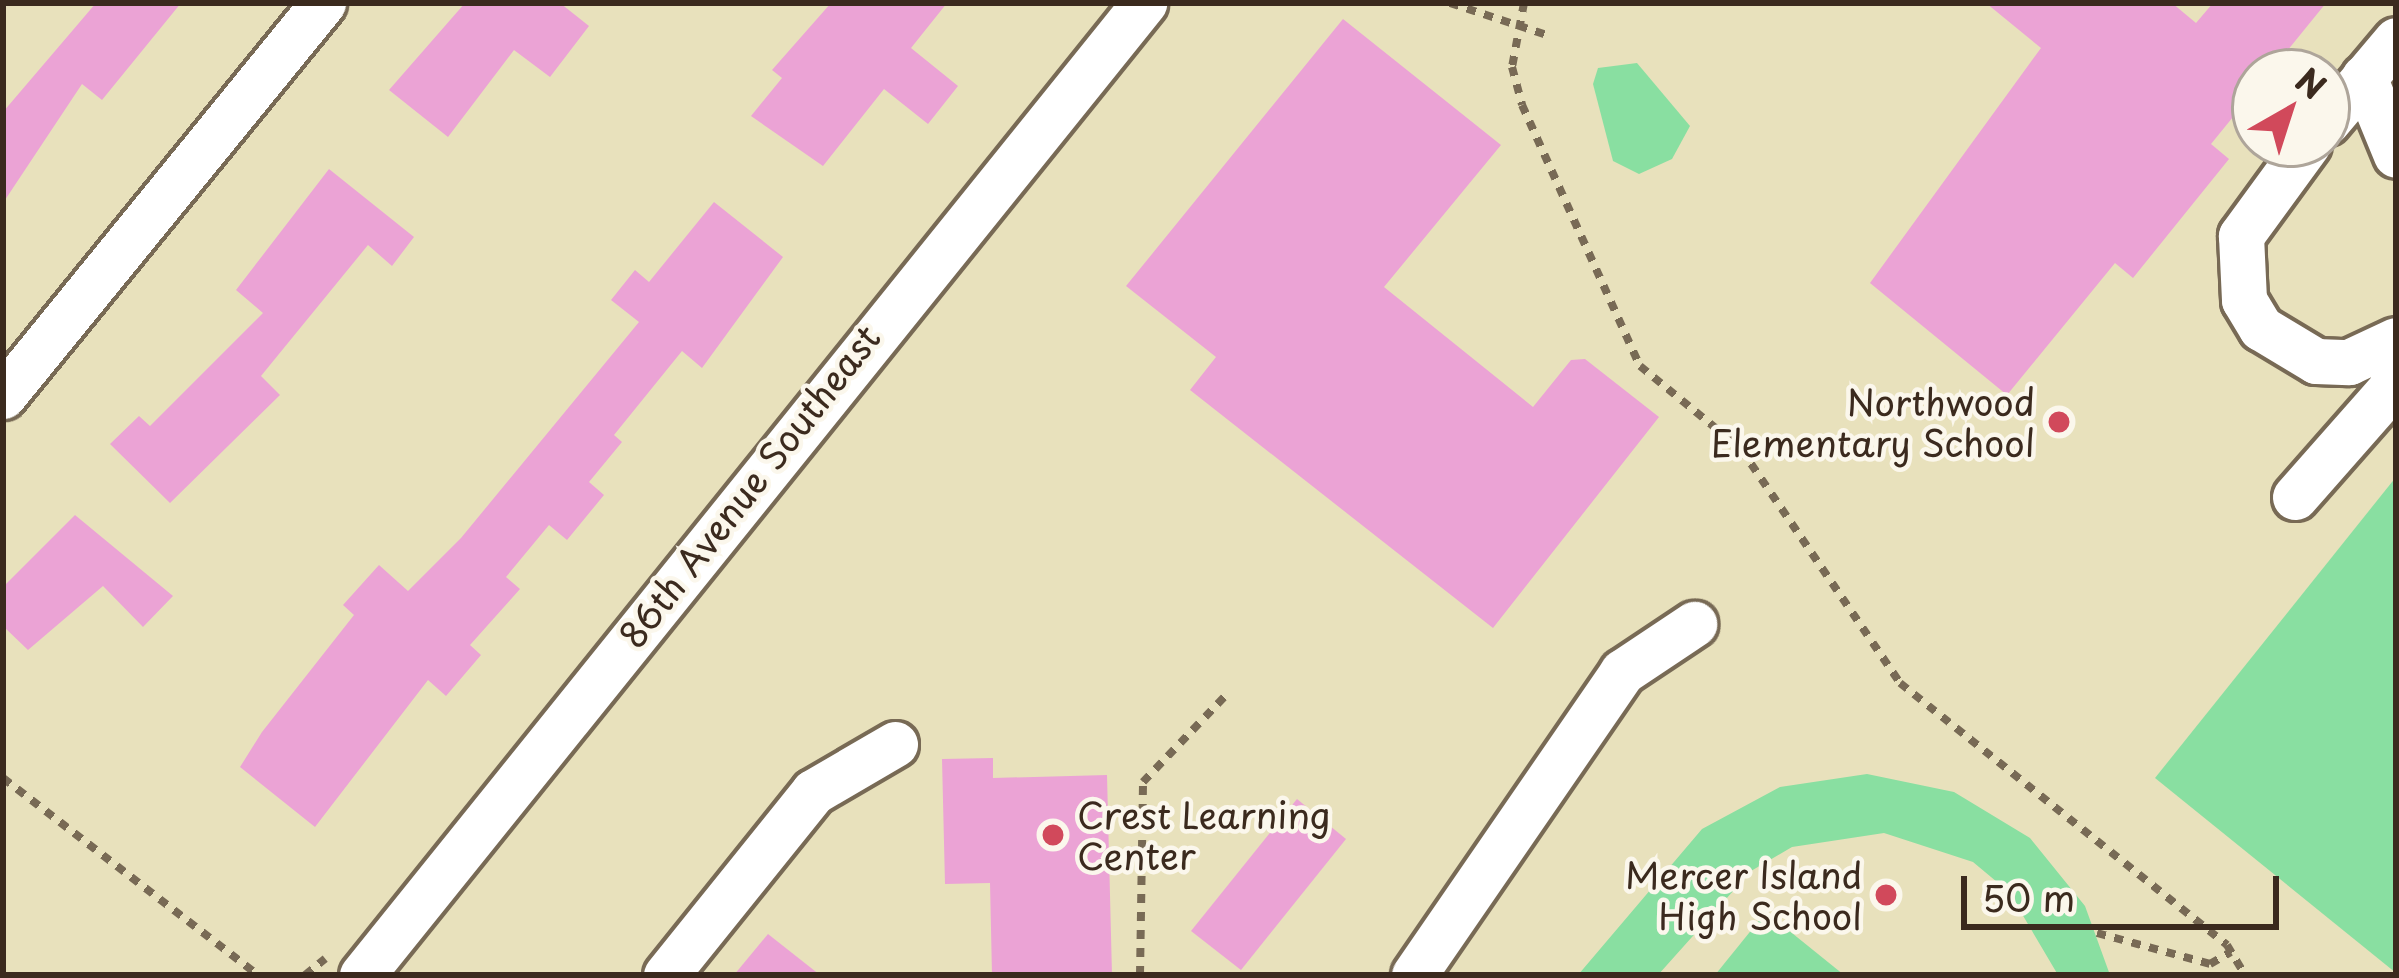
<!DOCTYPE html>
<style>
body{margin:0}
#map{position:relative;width:2399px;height:978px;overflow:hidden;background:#e8e1bc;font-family:"Playpen Sans",sans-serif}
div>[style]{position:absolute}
.green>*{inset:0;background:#89dfa1}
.building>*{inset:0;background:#eba3d5}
.path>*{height:8px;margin-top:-4px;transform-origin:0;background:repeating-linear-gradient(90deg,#786a55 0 9px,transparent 0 18px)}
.roads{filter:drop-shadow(3px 0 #786a55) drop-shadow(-3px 0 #786a55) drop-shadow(0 3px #786a55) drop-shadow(0 -3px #786a55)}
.minor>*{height:45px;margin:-22.5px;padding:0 22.5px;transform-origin:22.5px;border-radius:22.5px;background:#fff}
.dots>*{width:33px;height:33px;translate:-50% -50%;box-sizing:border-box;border:6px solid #fbf7ec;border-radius:50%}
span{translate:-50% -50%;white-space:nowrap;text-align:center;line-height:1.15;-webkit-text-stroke:9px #fbf7ec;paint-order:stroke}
.poi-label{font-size:36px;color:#3b2a1e}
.right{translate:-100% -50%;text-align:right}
.left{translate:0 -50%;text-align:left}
.street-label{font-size:36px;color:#3b2a1e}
.frame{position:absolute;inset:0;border:6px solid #3b2a1e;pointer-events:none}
.north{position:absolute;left:2231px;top:48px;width:120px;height:120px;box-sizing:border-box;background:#fbf7ec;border:3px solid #aea59a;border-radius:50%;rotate:39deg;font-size:33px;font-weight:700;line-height:48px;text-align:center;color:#3b2a1e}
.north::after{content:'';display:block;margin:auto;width:42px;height:54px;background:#d1495b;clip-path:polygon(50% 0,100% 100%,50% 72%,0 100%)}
.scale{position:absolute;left:1961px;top:876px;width:318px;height:54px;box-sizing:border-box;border:6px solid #3b2a1e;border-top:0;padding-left:15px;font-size:36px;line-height:42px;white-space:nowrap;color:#3b2a1e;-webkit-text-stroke:9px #fbf7ec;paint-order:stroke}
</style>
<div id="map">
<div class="green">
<div style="clip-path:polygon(1637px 63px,1690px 126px,1672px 159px,1639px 174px,1613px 161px,1593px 84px,1598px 68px)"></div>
<div style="clip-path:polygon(2396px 477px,2396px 973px,2155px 778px)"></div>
<div style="clip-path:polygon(1867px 774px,1954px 792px,2030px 838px,2085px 906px,2110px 975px,2058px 975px,2009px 892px,1973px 862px,1884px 833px,1792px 847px,1751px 871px,1658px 975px,1578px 975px,1702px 829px,1780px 787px)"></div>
<div style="clip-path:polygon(1766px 912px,1844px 975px,1715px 975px)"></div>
</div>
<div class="building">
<div style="clip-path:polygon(96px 3px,181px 3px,102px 100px,82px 84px,3px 203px,3px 112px)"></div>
<div style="clip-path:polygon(465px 3px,560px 3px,589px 26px,550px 77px,514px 50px,448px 137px,389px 90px)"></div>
<div style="clip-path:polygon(831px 3px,947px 3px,911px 48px,958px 86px,928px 124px,884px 89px,823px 166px,751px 116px,782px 78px,772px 70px)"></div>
<div style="clip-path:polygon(1986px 3px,2172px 3px,2196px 23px,2213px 3px,2326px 3px,2270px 72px,2255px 72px,2255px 90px,2211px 144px,2229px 159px,2133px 278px,2115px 263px,2007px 395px,1870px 283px,2041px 48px)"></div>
<div style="clip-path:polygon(1343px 19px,1501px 145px,1384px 287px,1533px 407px,1571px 360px,1585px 359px,1659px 417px,1493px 628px,1190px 390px,1216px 357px,1126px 286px)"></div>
<div style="clip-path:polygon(329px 169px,414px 237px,392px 266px,368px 245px,261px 376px,280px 395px,170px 503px,110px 444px,139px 416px,150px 426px,263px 313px,236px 290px)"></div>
<div style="clip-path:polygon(714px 202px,783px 257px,702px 368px,682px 351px,614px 435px,622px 442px,589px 482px,604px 495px,567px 540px,549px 525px,506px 577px,520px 589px,470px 645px,481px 655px,446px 696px,428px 680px,315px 827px,240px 767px,262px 732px,354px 615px,343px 605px,379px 565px,408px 591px,461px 538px,639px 322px,611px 300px,635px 270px,649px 282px)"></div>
<div style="clip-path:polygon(75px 515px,173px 596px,143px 627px,103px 586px,28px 650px,3px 626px,3px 587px)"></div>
<div style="clip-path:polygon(993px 758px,993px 778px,1107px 775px,1112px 975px,992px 975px,990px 883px,945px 884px,942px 759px)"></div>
<div style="clip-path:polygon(1297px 799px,1346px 839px,1241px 970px,1191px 931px)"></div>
<div style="clip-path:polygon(768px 934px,820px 975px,734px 975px)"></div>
</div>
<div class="path">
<div style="left:1450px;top:3px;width:102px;rotate:18.3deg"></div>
<div style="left:1524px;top:3px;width:65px;rotate:100.6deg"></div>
<div style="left:1512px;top:67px;width:39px;rotate:75deg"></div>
<div style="left:1522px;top:105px;width:286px;rotate:65.7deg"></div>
<div style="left:1640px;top:366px;width:131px;rotate:39.4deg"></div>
<div style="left:1741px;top:449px;width:283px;rotate:55.8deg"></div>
<div style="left:1900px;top:683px;width:419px;rotate:38.7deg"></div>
<div style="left:2227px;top:945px;width:35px;rotate:59deg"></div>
<div style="left:3px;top:778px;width:322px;rotate:37.7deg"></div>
<div style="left:2097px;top:933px;width:117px;rotate:15.3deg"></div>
<div style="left:2210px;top:964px;width:24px;rotate:-30deg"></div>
<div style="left:305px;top:975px;width:26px;rotate:-39deg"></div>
<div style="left:1140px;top:975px;width:193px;rotate:-89.1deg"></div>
<div style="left:1143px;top:782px;width:123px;rotate:-46.3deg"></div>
</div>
<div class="roads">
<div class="minor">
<div style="left:2364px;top:77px;width:84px;rotate:67.7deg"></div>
<div style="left:2327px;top:122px;width:107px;rotate:-49.9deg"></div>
<div style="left:2308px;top:144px;width:114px;rotate:126.1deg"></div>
<div style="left:2241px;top:236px;width:64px;rotate:87.3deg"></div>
<div style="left:2244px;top:300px;width:33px;rotate:59deg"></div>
<div style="left:2261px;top:328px;width:64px;rotate:31deg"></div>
<div style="left:2316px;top:361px;width:33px;rotate:2deg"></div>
<div style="left:2349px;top:362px;width:52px;rotate:-25.1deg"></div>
<div style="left:3px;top:396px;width:507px;rotate:-50.85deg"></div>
<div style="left:2295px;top:497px;width:148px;rotate:-48.6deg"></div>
<div style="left:2393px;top:386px;width:43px;rotate:-90deg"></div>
<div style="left:362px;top:975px;width:1248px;rotate:-51.18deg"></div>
<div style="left:666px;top:975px;width:235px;rotate:-51.2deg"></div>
<div style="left:813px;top:792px;width:95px;rotate:-30.3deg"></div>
<div style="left:1414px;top:975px;width:368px;rotate:-55.5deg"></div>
<div style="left:1622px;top:672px;width:87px;rotate:-33.7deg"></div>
</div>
</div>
<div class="dots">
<div style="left:2059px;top:422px;background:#d1495b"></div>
<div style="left:1053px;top:835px;background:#d1495b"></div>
<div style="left:1886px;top:895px;background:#d1495b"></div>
</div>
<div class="poi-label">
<span class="right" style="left:2035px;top:422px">Northwood<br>Elementary School</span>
<span class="left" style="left:1077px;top:835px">Crest Learning<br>Center</span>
<span class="right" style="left:1862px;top:895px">Mercer Island<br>High School</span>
</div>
<div class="street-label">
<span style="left:749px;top:486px;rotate:-52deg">86th Avenue Southeast</span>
</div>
<div class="frame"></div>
<div class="north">N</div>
<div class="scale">50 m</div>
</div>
